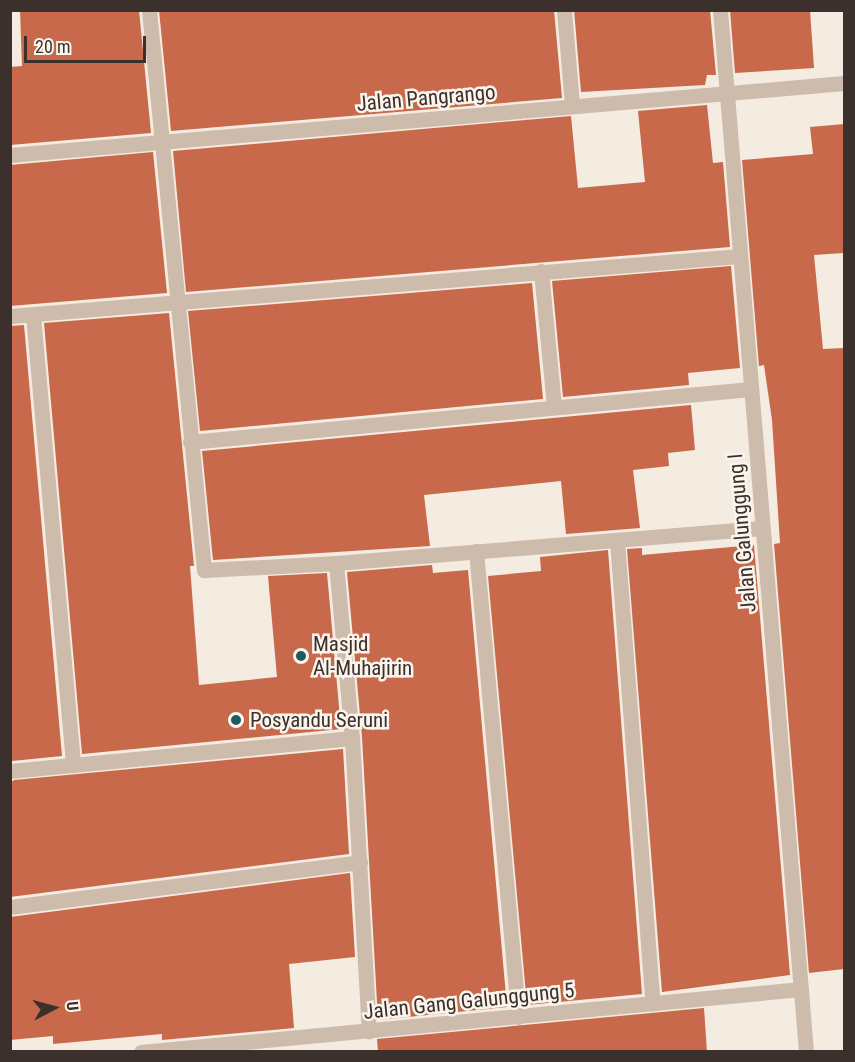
<!DOCTYPE html>
<style>
body{margin:0}
#map{position:relative;width:855px;height:1062px;overflow:hidden;background:#f4ebe1;font-family:"Roboto Condensed",sans-serif}
div>[style]{position:absolute}
.building>*{inset:0;background:#c8694b}
.minor>*{height:15px;margin:-7.5px;padding:0 7.5px;transform-origin:7.5px;border-radius:7.5px;background:#cdbbac}
.dots>*{width:16px;height:16px;translate:-50% -50%;box-sizing:border-box;border:3px solid #fbf5ee;border-radius:50%}
span{translate:-50% -50%;white-space:nowrap;text-align:center;line-height:1.15;-webkit-text-stroke:5px #fbf5ee;paint-order:stroke}
.street-label{font-size:21px;color:#3b302b}
.poi-label{font-size:21px;color:#3b302b}
.left{translate:0 -50%;text-align:left}
.frame{position:absolute;inset:0;border:12px solid #3b302b;pointer-events:none}
.north{position:absolute;left:24px;top:978px;width:60px;height:60px;-webkit-text-stroke:4px #fbf5ee;paint-order:stroke;rotate:84deg;font-size:16px;font-weight:700;line-height:24px;text-align:center;color:#3b302b}
.north::after{content:'';display:block;margin:auto;width:21px;height:27px;background:#3b302b;clip-path:polygon(50% 0,100% 100%,50% 72%,0 100%)}
.scale{position:absolute;left:24px;top:36px;width:122px;height:27px;box-sizing:border-box;border:3px solid #3b302b;border-top:0;padding-left:8px;font-size:18px;line-height:21px;white-space:nowrap;color:#3b302b;-webkit-text-stroke:4px #fbf5ee;paint-order:stroke}
</style>
<div id="map">
<div class="building">
<div style="clip-path:polygon(20px 10px,139px 10px,151px 133px,10px 145px,10px 67px,22px 66px)"></div>
<div style="clip-path:polygon(159px 10px,554px 10px,562px 98px,171px 131px)"></div>
<div style="clip-path:polygon(574px 10px,710px 10px,716px 75px,707px 75px,705px 85px,581px 92px)"></div>
<div style="clip-path:polygon(730px 10px,810px 10px,814px 68px,735px 73px)"></div>
<div style="clip-path:polygon(707px 105px,713px 163px,723px 162px,730px 247px,186px 292px,173px 151px,571px 116px,578px 188px,645px 182px,638px 111px)"></div>
<div style="clip-path:polygon(844px 124px,844px 253px,814px 255px,823px 349px,844px 348px,844px 969px,809px 973px,774px 544px,780px 543px,772px 420px,764px 365px,759px 366px,742px 160px,813px 154px,810px 127px)"></div>
<div style="clip-path:polygon(153px 152px,167px 293px,10px 306px,10px 165px)"></div>
<div style="clip-path:polygon(731px 266px,740px 368px,688px 373px,689px 385px,563px 397px,552px 281px)"></div>
<div style="clip-path:polygon(532px 283px,543px 399px,200px 431px,188px 311px)"></div>
<div style="clip-path:polygon(169px 313px,194px 566px,190px 566px,199px 685px,277px 677px,268px 576px,327px 573px,341px 729px,82px 754px,44px 323px)"></div>
<div style="clip-path:polygon(24px 325px,62px 756px,12px 761px,10px 326px)"></div>
<div style="clip-path:polygon(691px 405px,695px 450px,668px 453px,669px 466px,633px 470px,640px 528px,566px 534px,561px 481px,424px 495px,430px 546px,213px 560px,202px 451px)"></div>
<div style="clip-path:polygon(754px 545px,790px 975px,662px 992px,627px 549px,642px 548px,642px 555px)"></div>
<div style="clip-path:polygon(608px 550px,642px 994px,527px 1005px,488px 576px,541px 571px,540px 557px)"></div>
<div style="clip-path:polygon(432px 565px,433px 573px,468px 570px,507px 1007px,378px 1020px,362px 737px,347px 572px)"></div>
<div style="clip-path:polygon(343px 749px,349px 854px,10px 897px,10px 783px,14px 780px)"></div>
<div style="clip-path:polygon(350px 873px,355px 957px,289px 964px,294px 1028px,162px 1040px,162px 1034px,53px 1044px,53px 1036px,10px 1040px,10px 917px)"></div>
<div style="clip-path:polygon(704px 1008px,707px 1052px,378px 1052px,377px 1039px)"></div>
</div>
<div class="minor">
<div style="left:149px;top:10px;width:563px;rotate:84.39deg"></div>
<div style="left:204px;top:570px;width:132px;rotate:-3deg"></div>
<div style="left:336px;top:563px;width:427px;rotate:-4.7deg"></div>
<div style="left:564px;top:10px;width:96px;rotate:85.2deg"></div>
<div style="left:720px;top:10px;width:1046px;rotate:85.28deg"></div>
<div style="left:10px;top:155px;width:837px;rotate:-4.93deg"></div>
<div style="left:541px;top:271px;width:137px;rotate:84.5deg"></div>
<div style="left:33px;top:315px;width:452px;rotate:84.9deg"></div>
<div style="left:10px;top:316px;width:732px;rotate:-4.7deg"></div>
<div style="left:190px;top:442px;width:563px;rotate:-5.4deg"></div>
<div style="left:617px;top:541px;width:464px;rotate:85.6deg"></div>
<div style="left:476px;top:551px;width:468px;rotate:84.8deg"></div>
<div style="left:336px;top:563px;width:176px;rotate:84.8deg"></div>
<div style="left:352px;top:738px;width:294px;rotate:86.7deg"></div>
<div style="left:10px;top:771px;width:344px;rotate:-5.5deg"></div>
<div style="left:10px;top:907px;width:353px;rotate:-7.3deg"></div>
<div style="left:141px;top:1052px;width:663px;rotate:-5.45deg"></div>
</div>
<div class="dots">
<div style="left:301px;top:656px;background:#1f5a5e"></div>
<div style="left:236px;top:720px;background:#1f5a5e"></div>
</div>
<div class="street-label">
<span style="left:426px;top:98px;rotate:-5deg">Jalan Pangrango</span>
<span style="left:742px;top:533px;rotate:-95deg">Jalan Galunggung I</span>
<span style="left:469px;top:1001px;rotate:-6deg">Jalan Gang Galunggung 5</span>
</div>
<div class="poi-label">
<span class="left" style="left:313px;top:656px">Masjid<br>Al-Muhajirin</span>
<span class="left" style="left:250px;top:720px">Posyandu Seruni</span>
</div>
<div class="frame"></div>
<div class="north">U</div>
<div class="scale">20 m</div>
</div>
